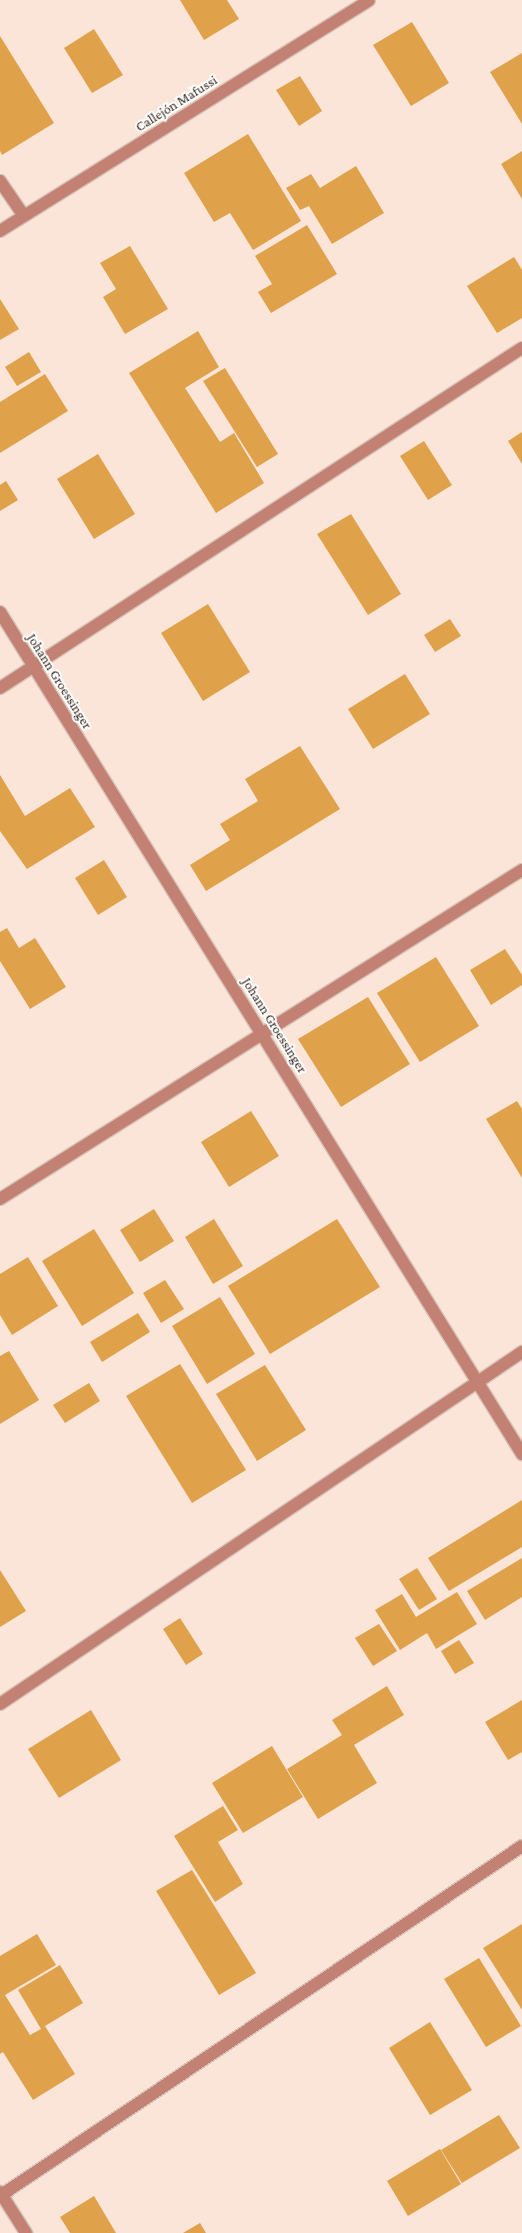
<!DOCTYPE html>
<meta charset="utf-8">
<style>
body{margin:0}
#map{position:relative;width:522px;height:2233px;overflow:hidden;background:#fbe5d8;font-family:"Crimson Pro",serif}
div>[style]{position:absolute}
.building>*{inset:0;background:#dfa14a}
.roads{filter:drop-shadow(1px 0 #d7c3b7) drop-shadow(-1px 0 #d7c3b7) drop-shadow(0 1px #d7c3b7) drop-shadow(0 -1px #d7c3b7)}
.street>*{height:12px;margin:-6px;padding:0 6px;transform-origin:6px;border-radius:6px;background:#c28173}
span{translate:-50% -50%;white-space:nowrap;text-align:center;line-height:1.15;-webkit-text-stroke:4px #fff;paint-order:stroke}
.street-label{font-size:14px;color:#35281f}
</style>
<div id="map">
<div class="building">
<div style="clip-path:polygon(180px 0,227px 0,239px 19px,204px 40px)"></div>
<div style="clip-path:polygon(412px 22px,449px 83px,411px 106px,373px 45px)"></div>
<div style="clip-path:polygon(94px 29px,123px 75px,92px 93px,64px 48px)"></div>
<div style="clip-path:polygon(0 36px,54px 123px,2px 155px,0 151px)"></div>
<div style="clip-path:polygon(522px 53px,522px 124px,490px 72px)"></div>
<div style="clip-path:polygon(300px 76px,322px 111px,299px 126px,276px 90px)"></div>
<div style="clip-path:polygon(248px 134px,301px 221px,253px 250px,230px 213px,214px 222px,184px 173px)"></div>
<div style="clip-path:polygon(522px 151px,522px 199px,501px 164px)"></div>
<div style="clip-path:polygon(356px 166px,384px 213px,332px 244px,309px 206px,300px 210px,286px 188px,311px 174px,320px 188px)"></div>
<div style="clip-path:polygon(307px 225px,337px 274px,271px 313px,258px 292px,272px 284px,255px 256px)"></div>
<div style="clip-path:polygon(130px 246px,168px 309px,125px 334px,103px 297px,116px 289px,100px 263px)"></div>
<div style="clip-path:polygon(514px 257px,522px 270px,522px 318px,497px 333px,467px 286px)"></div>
<div style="clip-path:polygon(0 299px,19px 329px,0 340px)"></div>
<div style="clip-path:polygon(198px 331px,219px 367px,185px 388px,220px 442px,234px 433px,264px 483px,216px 513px,129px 373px)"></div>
<div style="clip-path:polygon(29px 352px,41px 372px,17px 386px,5px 367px)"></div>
<div style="clip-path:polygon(225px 368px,278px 454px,257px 467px,203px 381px)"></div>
<div style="clip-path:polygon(45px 374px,68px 411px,0 453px,0 402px)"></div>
<div style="clip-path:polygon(522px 432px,522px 464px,508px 441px)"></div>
<div style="clip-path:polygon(424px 441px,452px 485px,428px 500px,400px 456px)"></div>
<div style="clip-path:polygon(98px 454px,135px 514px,94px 539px,57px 479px)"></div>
<div style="clip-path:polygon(6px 481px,18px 500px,0 511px,0 485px)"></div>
<div style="clip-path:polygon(351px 514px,401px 594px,368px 615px,317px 534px)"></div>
<div style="clip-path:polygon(208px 604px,250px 672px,203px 701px,161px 633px)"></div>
<div style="clip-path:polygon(450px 619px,461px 636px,435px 652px,424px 635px)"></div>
<div style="clip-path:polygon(405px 674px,430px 714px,373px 749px,348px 709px)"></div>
<div style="clip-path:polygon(300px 746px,340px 809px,206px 891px,190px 865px,230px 840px,220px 824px,258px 801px,245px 779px)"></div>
<div style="clip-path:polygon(0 775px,25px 816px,70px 788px,95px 827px,27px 869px,0 831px)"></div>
<div style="clip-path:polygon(104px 860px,127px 897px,98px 915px,75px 878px)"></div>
<div style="clip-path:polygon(7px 928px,19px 948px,35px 938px,66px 987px,30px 1009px,0 961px,0 932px)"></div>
<div style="clip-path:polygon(505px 949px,522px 975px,522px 985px,491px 1005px,470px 970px)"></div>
<div style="clip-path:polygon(436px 957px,479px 1026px,420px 1062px,377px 993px)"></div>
<div style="clip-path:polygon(368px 997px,410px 1064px,341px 1107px,298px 1039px)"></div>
<div style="clip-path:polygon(517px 1101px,522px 1109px,522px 1178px,486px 1119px)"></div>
<div style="clip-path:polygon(251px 1111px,279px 1156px,229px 1187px,201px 1142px)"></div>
<div style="clip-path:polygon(154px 1209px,174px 1241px,140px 1262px,120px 1230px)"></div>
<div style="clip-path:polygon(214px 1219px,243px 1266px,213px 1284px,185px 1237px)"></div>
<div style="clip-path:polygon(337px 1219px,380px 1287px,270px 1354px,228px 1286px)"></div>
<div style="clip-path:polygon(94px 1229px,134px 1293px,82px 1326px,42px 1261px)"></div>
<div style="clip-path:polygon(28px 1257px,58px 1306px,12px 1335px,0 1315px,0 1274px)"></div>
<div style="clip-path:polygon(165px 1280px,184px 1309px,161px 1323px,143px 1293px)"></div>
<div style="clip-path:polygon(220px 1297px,255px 1354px,207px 1384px,172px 1326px)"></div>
<div style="clip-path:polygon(138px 1313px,150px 1332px,102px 1362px,90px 1342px)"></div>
<div style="clip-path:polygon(9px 1351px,39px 1400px,0 1424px,0 1356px)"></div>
<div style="clip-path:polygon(180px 1364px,246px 1470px,192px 1503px,126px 1396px)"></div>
<div style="clip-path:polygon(265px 1365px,306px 1430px,257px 1461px,216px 1394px)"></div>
<div style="clip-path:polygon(89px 1383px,100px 1401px,65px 1423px,53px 1405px)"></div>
<div style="clip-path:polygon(522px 1500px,522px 1547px,449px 1591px,428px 1558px)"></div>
<div style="clip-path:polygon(522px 1558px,522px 1597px,485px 1620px,467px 1591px)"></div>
<div style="clip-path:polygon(417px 1568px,437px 1599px,419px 1610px,399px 1579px)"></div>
<div style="clip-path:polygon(0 1570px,26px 1611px,0 1627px)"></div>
<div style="clip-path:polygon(457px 1592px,477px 1624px,436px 1649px,427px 1633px,400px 1650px,375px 1610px,402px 1594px,416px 1617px)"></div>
<div style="clip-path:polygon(180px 1618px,203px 1654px,186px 1665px,163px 1629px)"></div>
<div style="clip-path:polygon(379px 1624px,397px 1651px,373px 1666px,355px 1638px)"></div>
<div style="clip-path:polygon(459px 1640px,474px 1663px,455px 1674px,441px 1651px)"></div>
<div style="clip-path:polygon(387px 1686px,404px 1715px,354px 1745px,377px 1783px,318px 1819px,287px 1769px,342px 1735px,332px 1720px)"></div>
<div style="clip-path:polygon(522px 1700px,522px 1752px,508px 1760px,485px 1722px)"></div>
<div style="clip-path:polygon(91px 1710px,121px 1760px,59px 1798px,28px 1749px)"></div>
<div style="clip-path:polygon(272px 1746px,303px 1797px,243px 1833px,212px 1783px)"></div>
<div style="clip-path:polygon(223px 1806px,238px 1830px,218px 1842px,243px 1884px,215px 1902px,174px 1836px)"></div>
<div style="clip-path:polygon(192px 1870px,256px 1973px,219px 1995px,156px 1891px)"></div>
<div style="clip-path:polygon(522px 1924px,522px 2010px,483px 1948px)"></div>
<div style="clip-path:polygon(37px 1934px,56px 1965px,5px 1995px,30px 2035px,41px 2029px,18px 1990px,60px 1965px,83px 2003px,45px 2026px,75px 2074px,33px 2100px,3px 2052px,0 2054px,0 1956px)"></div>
<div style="clip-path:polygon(479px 1958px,521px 2026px,486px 2047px,444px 1979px)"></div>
<div style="clip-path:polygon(430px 2022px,472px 2090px,430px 2115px,389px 2048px)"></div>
<div style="clip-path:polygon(499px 2115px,520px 2148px,462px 2183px,441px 2150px)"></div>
<div style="clip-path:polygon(440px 2149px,461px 2184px,408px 2216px,387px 2181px)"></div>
<div style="clip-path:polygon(94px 2196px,116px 2233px,70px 2233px,60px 2217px)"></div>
<div style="clip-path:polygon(200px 2223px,206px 2233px,183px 2233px)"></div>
</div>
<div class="roads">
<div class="street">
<div style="left:0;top:181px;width:42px;rotate:55.6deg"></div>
<div style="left:0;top:231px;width:435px;rotate:-32deg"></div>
<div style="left:0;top:612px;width:991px;rotate:58.2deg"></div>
<div style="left:0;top:688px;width:623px;rotate:-33.08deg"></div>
<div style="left:0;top:1199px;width:617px;rotate:-32.22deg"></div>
<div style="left:0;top:1704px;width:630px;rotate:-33.99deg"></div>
<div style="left:0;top:2192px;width:49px;rotate:57.6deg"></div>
<div style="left:0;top:2196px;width:628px;rotate:-33.84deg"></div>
</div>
</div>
<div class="street-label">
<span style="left:176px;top:103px;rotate:-32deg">Callejón Mafussi</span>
<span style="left:60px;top:681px;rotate:58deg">Johann Groessinger</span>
<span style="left:275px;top:1025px;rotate:58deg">Johann Groessinger</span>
</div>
</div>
